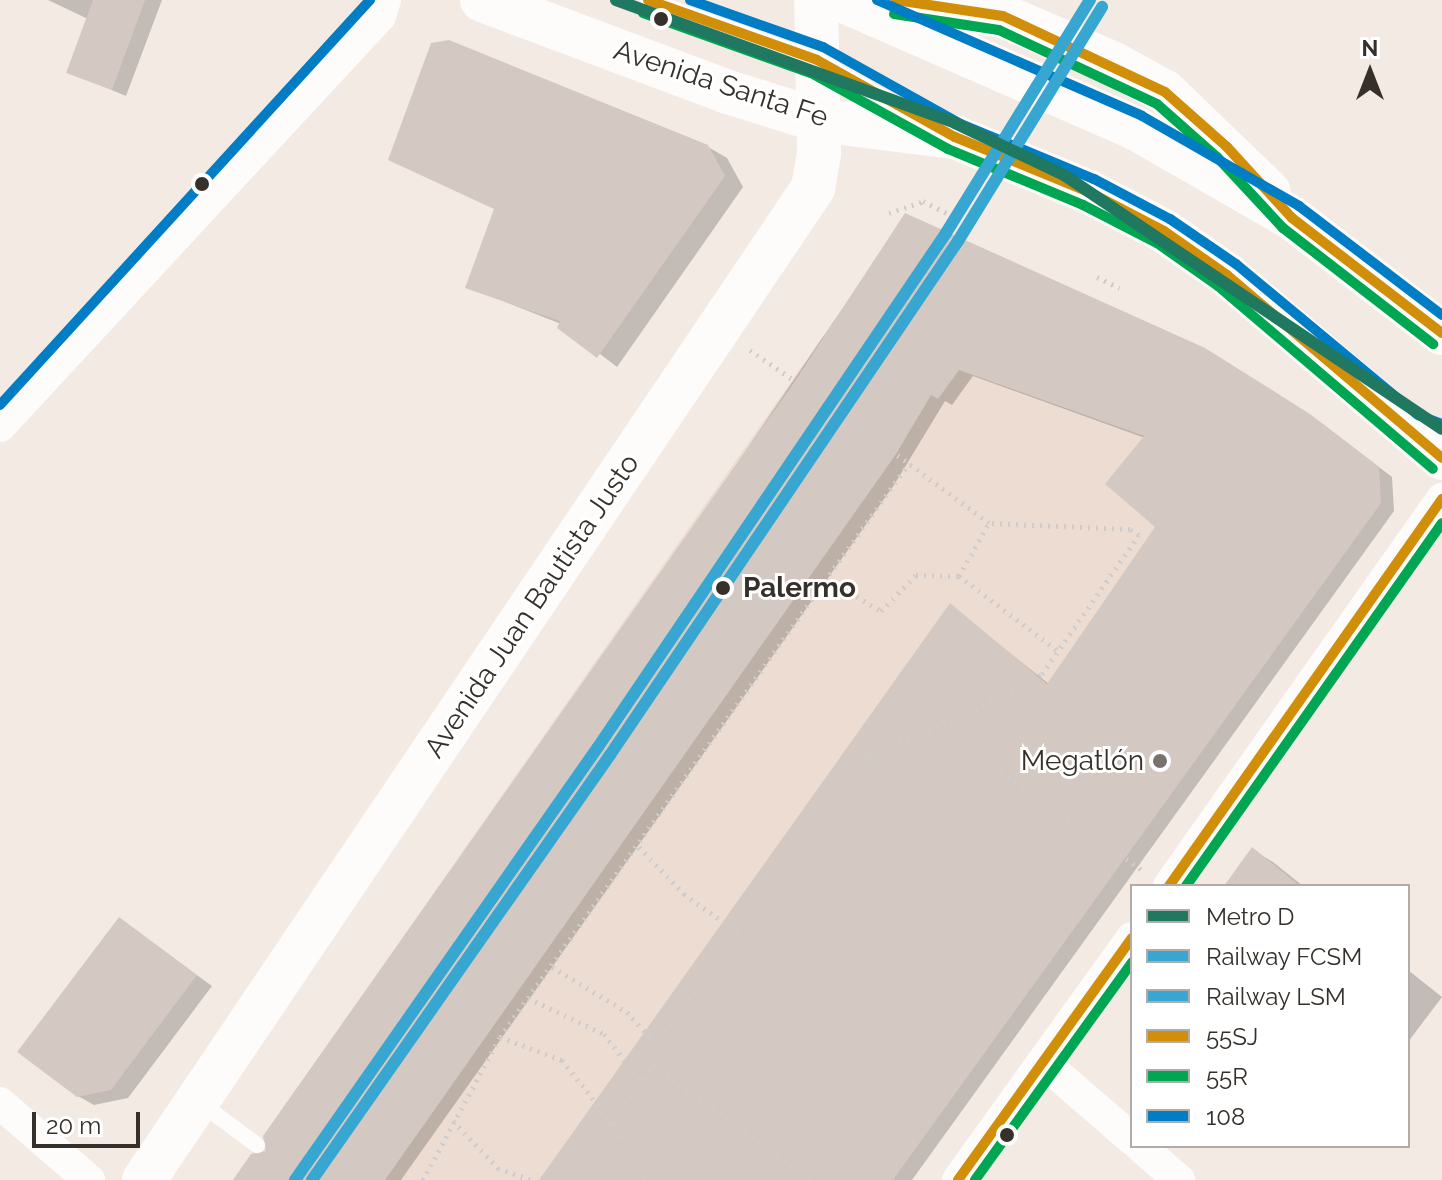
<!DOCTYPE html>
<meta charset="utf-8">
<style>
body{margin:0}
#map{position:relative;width:1442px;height:1180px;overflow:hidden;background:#f4eae4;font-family:Raleway,sans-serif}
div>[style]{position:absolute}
.built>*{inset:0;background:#eddcd1}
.shadow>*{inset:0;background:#0003}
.building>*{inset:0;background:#d4c9c2}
.path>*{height:5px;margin-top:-2.5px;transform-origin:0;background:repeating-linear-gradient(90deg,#cfcccb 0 2px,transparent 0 8px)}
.lane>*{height:16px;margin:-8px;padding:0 8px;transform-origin:8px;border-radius:8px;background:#fdfcfb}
.street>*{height:32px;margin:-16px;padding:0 16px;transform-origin:16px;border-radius:16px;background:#fdfcfb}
.secondary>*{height:44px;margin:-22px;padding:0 22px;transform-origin:22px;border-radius:22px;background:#fdfcfb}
.primary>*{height:44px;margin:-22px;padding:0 22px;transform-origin:22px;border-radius:22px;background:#fdfcfb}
.bus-1>*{height:10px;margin:-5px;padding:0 5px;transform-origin:5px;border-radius:5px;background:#d08e09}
.bus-2>*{height:10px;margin:-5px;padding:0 5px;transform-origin:5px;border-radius:5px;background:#00a651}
.bus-3>*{height:10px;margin:-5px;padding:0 5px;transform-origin:5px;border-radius:5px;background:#007dc5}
.rail-1>*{height:12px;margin:-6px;padding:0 6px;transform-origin:6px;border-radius:6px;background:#37a6d0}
.rail-2>*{height:12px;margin:-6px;padding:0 6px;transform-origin:6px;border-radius:6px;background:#37a6d0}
.metro-1>*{height:12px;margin:-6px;padding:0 6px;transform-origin:6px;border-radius:6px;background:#217861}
.dots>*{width:22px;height:22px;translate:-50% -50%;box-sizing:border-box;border:4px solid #fff;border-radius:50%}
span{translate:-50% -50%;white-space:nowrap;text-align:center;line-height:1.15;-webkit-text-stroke:6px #fff;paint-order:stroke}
.street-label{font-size:28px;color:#36302b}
.stop-label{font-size:28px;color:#36302b;font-weight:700}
.left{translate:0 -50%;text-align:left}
.poi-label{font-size:28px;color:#36302b}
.right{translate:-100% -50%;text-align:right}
.legend{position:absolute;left:1130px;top:884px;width:280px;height:264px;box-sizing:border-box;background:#fff;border:2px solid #afacaa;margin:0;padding:10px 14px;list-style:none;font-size:24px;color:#36302b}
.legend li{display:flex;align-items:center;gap:16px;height:40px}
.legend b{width:40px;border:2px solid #afacaa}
.north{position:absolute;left:1330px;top:32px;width:80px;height:80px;-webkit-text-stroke:6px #fff;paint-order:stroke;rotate:0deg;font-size:22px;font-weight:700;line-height:32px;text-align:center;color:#36302b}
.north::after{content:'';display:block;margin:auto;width:28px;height:36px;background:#36302b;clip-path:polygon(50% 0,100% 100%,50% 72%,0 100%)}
.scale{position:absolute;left:32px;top:1112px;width:108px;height:36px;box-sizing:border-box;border:4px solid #36302b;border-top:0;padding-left:10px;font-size:24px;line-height:28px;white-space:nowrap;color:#36302b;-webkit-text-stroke:6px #fff;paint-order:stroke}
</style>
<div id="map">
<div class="built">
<div style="clip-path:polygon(823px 336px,888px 388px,959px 370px,1156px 412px,1346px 549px,893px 1180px,233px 1180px)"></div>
</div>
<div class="shadow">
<div style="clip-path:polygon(162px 0,126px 96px,69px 72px,88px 19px,48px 0)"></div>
<div style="clip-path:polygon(708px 147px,727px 158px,743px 187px,617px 367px,561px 324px,468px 287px)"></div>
<div style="clip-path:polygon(906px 215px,1324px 425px,1392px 477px,1394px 511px,912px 1180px,541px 1180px,950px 606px,1049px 684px,1158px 526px,1145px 438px,973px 376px,952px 405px,945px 401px,894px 485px,401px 1180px,236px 1180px,269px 1152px)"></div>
<div style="clip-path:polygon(1253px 850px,1273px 862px,1303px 886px,1226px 886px)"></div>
<div style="clip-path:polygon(120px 920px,212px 986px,128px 1098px,94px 1105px,78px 1096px)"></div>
<div style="clip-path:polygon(1408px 970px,1442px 997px,1408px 1042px)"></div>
</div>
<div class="building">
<div style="clip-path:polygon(93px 0,145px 0,112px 90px,66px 73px)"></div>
<div style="clip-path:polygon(449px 40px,708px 145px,725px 176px,597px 358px,557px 328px,560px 321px,465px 288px,494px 209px,388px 160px,431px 43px)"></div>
<div style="clip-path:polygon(905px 213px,1205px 348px,1310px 414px,1379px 467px,1381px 503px,893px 1180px,539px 1180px,950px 603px,1047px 684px,1155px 527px,1105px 484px,1144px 436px,959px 370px,938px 399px,931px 395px,896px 454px,385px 1180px,233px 1180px,251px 1154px,266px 1151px,263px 1136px,795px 381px)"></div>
<div style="clip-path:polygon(1252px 847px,1300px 886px,1224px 886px)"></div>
<div style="clip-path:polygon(119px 917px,197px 975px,111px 1090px,77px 1097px,17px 1052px)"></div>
</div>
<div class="path">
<div style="left:889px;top:213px;width:36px;rotate:-19deg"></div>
<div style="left:923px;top:201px;width:31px;rotate:27deg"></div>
<div style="left:1097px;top:277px;width:25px;rotate:26deg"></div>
<div style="left:750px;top:350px;width:55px;rotate:34.6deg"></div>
<div style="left:959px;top:576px;width:61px;rotate:-60.5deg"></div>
<div style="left:829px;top:580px;width:61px;rotate:30.8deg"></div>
<div style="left:881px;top:611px;width:50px;rotate:-45.8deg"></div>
<div style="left:916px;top:575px;width:43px;rotate:1.3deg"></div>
<div style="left:959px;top:576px;width:123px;rotate:37.1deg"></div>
<div style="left:976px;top:710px;width:66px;rotate:66.9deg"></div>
<div style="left:1002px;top:771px;width:173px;rotate:35.3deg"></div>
<div style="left:639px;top:847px;width:65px;rotate:46.2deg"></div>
<div style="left:684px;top:894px;width:64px;rotate:35.4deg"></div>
<div style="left:552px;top:967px;width:87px;rotate:31deg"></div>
<div style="left:627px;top:1012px;width:45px;rotate:47.7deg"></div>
<div style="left:528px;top:998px;width:84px;rotate:25.3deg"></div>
<div style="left:604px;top:1034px;width:62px;rotate:52.2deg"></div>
<div style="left:500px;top:1037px;width:66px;rotate:20.4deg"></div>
<div style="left:562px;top:1060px;width:82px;rotate:51.4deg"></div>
<div style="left:654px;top:1066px;width:194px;rotate:36deg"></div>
<div style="left:453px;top:1121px;width:65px;rotate:46.2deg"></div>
<div style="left:498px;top:1168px;width:35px;rotate:20deg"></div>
<div style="left:423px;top:1180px;width:162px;rotate:-61.7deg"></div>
<div style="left:500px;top:1037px;width:705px;rotate:-54.53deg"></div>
<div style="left:644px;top:1180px;width:64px;rotate:-119deg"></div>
<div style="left:613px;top:1124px;width:71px;rotate:-54.7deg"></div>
<div style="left:654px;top:1066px;width:21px;rotate:-82deg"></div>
<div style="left:657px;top:1045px;width:139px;rotate:-55.3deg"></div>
<div style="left:736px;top:931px;width:221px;rotate:-52.7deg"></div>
<div style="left:870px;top:755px;width:115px;rotate:-23deg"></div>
<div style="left:976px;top:710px;width:75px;rotate:-28.6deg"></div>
<div style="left:1042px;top:674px;width:169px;rotate:-55.1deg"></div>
<div style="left:1139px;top:535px;width:11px;rotate:-146deg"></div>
<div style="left:1130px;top:529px;width:141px;rotate:-177.6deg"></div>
<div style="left:989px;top:523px;width:116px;rotate:-143.4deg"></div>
</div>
<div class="lane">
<div style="left:648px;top:0;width:179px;rotate:19.5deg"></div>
<div style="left:817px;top:60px;width:120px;rotate:29.3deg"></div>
<div style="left:200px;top:1103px;width:71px;rotate:36.4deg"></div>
</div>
<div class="street">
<div style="left:0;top:426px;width:559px;rotate:-47.17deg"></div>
<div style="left:380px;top:16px;width:17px;rotate:-73deg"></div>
<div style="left:1169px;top:886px;width:474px;rotate:-54.8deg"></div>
<div style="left:1044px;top:1063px;width:116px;rotate:40.8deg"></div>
<div style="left:0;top:1103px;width:118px;rotate:40.9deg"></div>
<div style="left:1140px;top:1146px;width:52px;rotate:41.1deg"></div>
<div style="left:958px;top:1180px;width:298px;rotate:-54.3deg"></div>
</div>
<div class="secondary">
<div style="left:482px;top:0;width:263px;rotate:20.5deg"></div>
<div style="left:728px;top:92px;width:94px;rotate:17.3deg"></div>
<div style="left:818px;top:120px;width:138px;rotate:7.1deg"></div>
<div style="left:955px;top:137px;width:145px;rotate:22.3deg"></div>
<div style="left:1089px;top:192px;width:85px;rotate:27.5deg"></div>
<div style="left:1164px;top:231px;width:77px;rotate:34.9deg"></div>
<div style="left:1227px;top:275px;width:282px;rotate:40.4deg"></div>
<div style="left:842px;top:0;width:320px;rotate:23.6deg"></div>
<div style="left:1135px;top:128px;width:181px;rotate:29.8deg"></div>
<div style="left:1292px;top:218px;width:189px;rotate:37.5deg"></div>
<div style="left:896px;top:0;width:108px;rotate:8.5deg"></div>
<div style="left:1003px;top:16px;width:121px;rotate:23.4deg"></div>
<div style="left:1114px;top:64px;width:58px;rotate:28.8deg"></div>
<div style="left:1165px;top:92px;width:144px;rotate:43.9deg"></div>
</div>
<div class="primary">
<div style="left:144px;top:1180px;width:1197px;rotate:-56deg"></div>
<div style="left:813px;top:188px;width:36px;rotate:-80deg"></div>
<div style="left:819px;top:153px;width:153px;rotate:-91.1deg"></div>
</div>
<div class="bus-1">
<div style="left:648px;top:0;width:179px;rotate:19.5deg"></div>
<div style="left:817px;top:60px;width:158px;rotate:29.2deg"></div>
<div style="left:955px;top:137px;width:145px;rotate:22.3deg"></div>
<div style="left:1089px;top:192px;width:85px;rotate:27.5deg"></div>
<div style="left:1164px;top:231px;width:77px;rotate:34.9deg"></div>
<div style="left:1227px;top:275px;width:282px;rotate:40.4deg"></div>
<div style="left:896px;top:0;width:108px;rotate:8.5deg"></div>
<div style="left:1003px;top:16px;width:179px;rotate:25.1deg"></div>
<div style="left:1165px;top:92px;width:83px;rotate:41.6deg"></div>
<div style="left:1227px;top:147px;width:96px;rotate:47.5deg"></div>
<div style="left:1292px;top:218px;width:189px;rotate:37.5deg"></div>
<div style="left:1169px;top:886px;width:474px;rotate:-54.8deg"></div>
<div style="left:958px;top:1180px;width:298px;rotate:-54.3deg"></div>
</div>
<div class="bus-2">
<div style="left:643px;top:13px;width:178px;rotate:19.7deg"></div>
<div style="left:811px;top:73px;width:157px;rotate:29deg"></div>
<div style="left:948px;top:149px;width:146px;rotate:22.5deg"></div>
<div style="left:1083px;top:205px;width:83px;rotate:27.2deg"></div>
<div style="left:1157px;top:243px;width:75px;rotate:35.2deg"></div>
<div style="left:1218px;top:286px;width:282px;rotate:40.4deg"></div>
<div style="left:894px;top:14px;width:106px;rotate:8.7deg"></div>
<div style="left:999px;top:30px;width:174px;rotate:25.1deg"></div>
<div style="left:1157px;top:104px;width:80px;rotate:41.5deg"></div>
<div style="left:1217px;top:157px;width:97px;rotate:47.1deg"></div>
<div style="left:1283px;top:228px;width:190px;rotate:37.7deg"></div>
<div style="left:1186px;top:886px;width:444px;rotate:-54.8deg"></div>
<div style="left:975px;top:1180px;width:269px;rotate:-54.2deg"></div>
</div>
<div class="bus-3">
<div style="left:690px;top:0;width:141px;rotate:19.5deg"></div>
<div style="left:823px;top:47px;width:158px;rotate:29.2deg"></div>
<div style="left:961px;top:124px;width:144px;rotate:22.5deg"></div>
<div style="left:1094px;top:179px;width:86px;rotate:27.8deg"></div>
<div style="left:1170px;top:219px;width:80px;rotate:34.3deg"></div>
<div style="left:1236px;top:264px;width:236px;rotate:39.7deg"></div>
<div style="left:1418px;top:415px;width:26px;rotate:21deg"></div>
<div style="left:877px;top:0;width:289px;rotate:23.6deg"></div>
<div style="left:1142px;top:116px;width:181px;rotate:29.8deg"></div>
<div style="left:1299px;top:206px;width:180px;rotate:37.3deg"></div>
<div style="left:0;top:405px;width:549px;rotate:-47.59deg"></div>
</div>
<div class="rail-1">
<div style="left:295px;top:1180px;width:528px;rotate:-55.02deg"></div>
<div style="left:598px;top:747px;width:621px;rotate:-55.9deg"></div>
<div style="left:946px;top:233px;width:274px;rotate:-58.3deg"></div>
</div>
<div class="rail-2">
<div style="left:312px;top:1180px;width:519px;rotate:-54.96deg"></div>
<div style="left:610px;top:755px;width:621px;rotate:-55.9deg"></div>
<div style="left:958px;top:241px;width:275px;rotate:-58.4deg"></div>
</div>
<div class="metro-1">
<div style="left:616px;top:0;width:361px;rotate:19.9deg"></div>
<div style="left:955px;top:123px;width:121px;rotate:25.5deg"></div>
<div style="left:1064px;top:175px;width:455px;rotate:33.9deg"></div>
</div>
<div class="dots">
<div style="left:661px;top:19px;background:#36302b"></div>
<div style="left:202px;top:184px;background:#36302b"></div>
<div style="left:723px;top:588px;background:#36302b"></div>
<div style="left:1160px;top:761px;background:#78716c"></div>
<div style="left:1007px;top:1135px;background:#36302b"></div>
</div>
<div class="street-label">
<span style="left:721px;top:84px;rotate:18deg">Avenida Santa Fe</span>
<span style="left:532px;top:606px;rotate:-56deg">Avenida Juan Bautista Justo</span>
</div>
<div class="stop-label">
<span class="left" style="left:743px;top:588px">Palermo</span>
</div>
<div class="poi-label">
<span class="right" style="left:1144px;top:761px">Megatlón</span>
</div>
<ul class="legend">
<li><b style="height:10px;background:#217861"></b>Metro D</li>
<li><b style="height:10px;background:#37a6d0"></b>Railway FCSM</li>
<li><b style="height:10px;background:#37a6d0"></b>Railway LSM</li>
<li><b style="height:10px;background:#d08e09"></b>55SJ</li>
<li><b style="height:10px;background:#00a651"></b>55R</li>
<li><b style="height:10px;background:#007dc5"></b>108</li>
</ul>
<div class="north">N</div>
<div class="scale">20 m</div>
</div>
